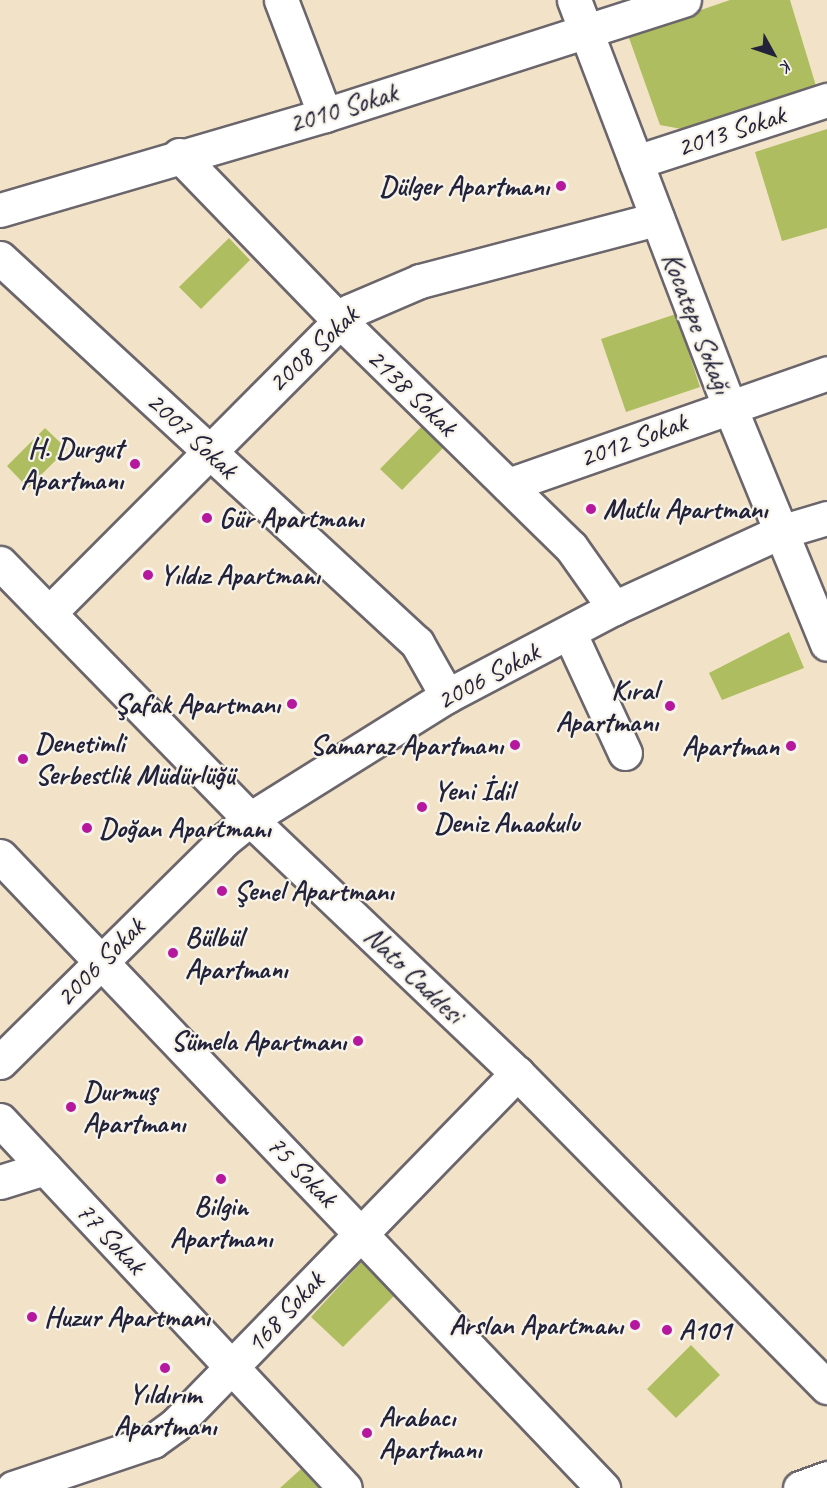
<!DOCTYPE html>
<meta charset="utf-8">
<style>
body{margin:0}
#map{position:relative;width:827px;height:1488px;overflow:hidden;background:#f2e3c8;font-family:Caveat,sans-serif}
div>[style]{position:absolute}
.green>*{inset:0;background:#aebd5f}
.roads{filter:drop-shadow(2px 0 #6b666c) drop-shadow(-2px 0 #6b666c) drop-shadow(0 2px #6b666c) drop-shadow(0 -2px #6b666c)}
.minor>*{height:33px;margin:-16.5px;padding:0 16.5px;transform-origin:16.5px;border-radius:16.5px;background:#fff}
.major>*{height:33px;margin:-16.5px;padding:0 16.5px;transform-origin:16.5px;border-radius:16.5px;background:#fff}
.dots>*{width:16px;height:16px;translate:-50% -50%;box-sizing:border-box;border:3px solid #f7f3e8;border-radius:50%}
span{translate:-50% -50%;white-space:nowrap;text-align:center;line-height:1.15;-webkit-text-stroke:4.5px #f7f3e8;paint-order:stroke}
.street-label{font-size:28px;color:#22223b}
.poi-label{font-size:28px;color:#22223b;font-weight:700}
.right{translate:-100% -50%;text-align:right}
.left{translate:0 -50%;text-align:left}
.north{position:absolute;left:743px;top:24px;width:60px;height:60px;-webkit-text-stroke:4px #f7f3e8;paint-order:stroke;rotate:130deg;font-size:16px;font-weight:700;line-height:24px;text-align:center;color:#22223b}
.north::after{content:'';display:block;margin:auto;width:21px;height:27px;background:#22223b;clip-path:polygon(50% 0,100% 100%,50% 72%,0 100%)}
</style>
<div id="map">
<div class="green">
<div style="clip-path:polygon(730px 0,790px 0,816px 86px,687px 130px,660px 125px,628px 35px)"></div>
<div style="clip-path:polygon(827px 129px,827px 228px,782px 241px,755px 152px)"></div>
<div style="clip-path:polygon(229px 238px,250px 260px,201px 309px,179px 287px)"></div>
<div style="clip-path:polygon(676px 314px,700px 387px,626px 412px,601px 339px)"></div>
<div style="clip-path:polygon(425px 423px,447px 444px,402px 490px,380px 469px)"></div>
<div style="clip-path:polygon(45px 428px,67px 449px,28px 488px,7px 466px)"></div>
<div style="clip-path:polygon(789px 632px,804px 668px,722px 700px,709px 673px)"></div>
<div style="clip-path:polygon(362px 1261px,394px 1296px,343px 1347px,311px 1317px)"></div>
<div style="clip-path:polygon(691px 1345px,720px 1375px,676px 1418px,647px 1389px)"></div>
<div style="clip-path:polygon(301px 1469px,319px 1488px,280px 1488px)"></div>
</div>
<div class="roads">
<div class="minor">
<div style="left:281px;top:0;width:123px;rotate:69.1deg"></div>
<div style="left:574px;top:0;width:434px;rotate:69.1deg"></div>
<div style="left:729px;top:405px;width:258px;rotate:67.7deg"></div>
<div style="left:179px;top:155px;width:230px;rotate:45.9deg"></div>
<div style="left:339px;top:320px;width:325px;rotate:44.4deg"></div>
<div style="left:571px;top:547px;width:75px;rotate:54.8deg"></div>
<div style="left:636px;top:162px;width:201px;rotate:-18deg"></div>
<div style="left:0;top:210px;width:339px;rotate:-16.3deg"></div>
<div style="left:325px;top:115px;width:377px;rotate:-17.8deg"></div>
<div style="left:0;top:258px;width:568px;rotate:42.72deg"></div>
<div style="left:417px;top:643px;width:61px;rotate:60.5deg"></div>
<div style="left:508px;top:485px;width:338px;rotate:-19.3deg"></div>
<div style="left:49px;top:613px;width:426px;rotate:-45.1deg"></div>
<div style="left:350px;top:311px;width:76px;rotate:-23.2deg"></div>
<div style="left:420px;top:281px;width:245px;rotate:-14.7deg"></div>
<div style="left:570px;top:634px;width:131px;rotate:65.2deg"></div>
<div style="left:0;top:856px;width:874px;rotate:46.35deg"></div>
<div style="left:0;top:1062px;width:314px;rotate:-44.7deg"></div>
<div style="left:223px;top:841px;width:35px;rotate:-39deg"></div>
<div style="left:250px;top:819px;width:232px;rotate:-32deg"></div>
<div style="left:447px;top:696px;width:189px;rotate:-27.8deg"></div>
<div style="left:614px;top:608px;width:183px;rotate:-24.6deg"></div>
<div style="left:780px;top:532px;width:49px;rotate:-16.6deg"></div>
<div style="left:0;top:1120px;width:504px;rotate:46.85deg"></div>
<div style="left:0;top:1182px;width:47px;rotate:-17.3deg"></div>
<div style="left:13px;top:1488px;width:148px;rotate:-18.6deg"></div>
<div style="left:153px;top:1441px;width:27px;rotate:-36deg"></div>
<div style="left:175px;top:1425px;width:491px;rotate:-45.8deg"></div>
<div style="left:800px;top:1488px;width:29px;rotate:-20deg"></div>
</div>
<div class="major">
<div style="left:0;top:563px;width:358px;rotate:45.7deg"></div>
<div style="left:250px;top:819px;width:369px;rotate:43.6deg"></div>
<div style="left:517px;top:1073px;width:441px;rotate:45.4deg"></div>
</div>
</div>
<div class="dots">
<div style="left:561px;top:186px;background:#b5179e"></div>
<div style="left:135px;top:464px;background:#b5179e"></div>
<div style="left:591px;top:509px;background:#b5179e"></div>
<div style="left:207px;top:518px;background:#b5179e"></div>
<div style="left:148px;top:575px;background:#b5179e"></div>
<div style="left:292px;top:704px;background:#b5179e"></div>
<div style="left:670px;top:706px;background:#b5179e"></div>
<div style="left:515px;top:745px;background:#b5179e"></div>
<div style="left:791px;top:746px;background:#b5179e"></div>
<div style="left:23px;top:759px;background:#b5179e"></div>
<div style="left:422px;top:807px;background:#b5179e"></div>
<div style="left:87px;top:828px;background:#b5179e"></div>
<div style="left:222px;top:891px;background:#b5179e"></div>
<div style="left:173px;top:953px;background:#b5179e"></div>
<div style="left:358px;top:1041px;background:#b5179e"></div>
<div style="left:71px;top:1107px;background:#b5179e"></div>
<div style="left:221px;top:1179px;background:#b5179e"></div>
<div style="left:32px;top:1317px;background:#b5179e"></div>
<div style="left:635px;top:1325px;background:#b5179e"></div>
<div style="left:667px;top:1330px;background:#b5179e"></div>
<div style="left:165px;top:1368px;background:#b5179e"></div>
<div style="left:367px;top:1433px;background:#b5179e"></div>
</div>
<div class="street-label">
<span style="left:343px;top:108px;rotate:-17deg">2010 Sokak</span>
<span style="left:731px;top:131px;rotate:-18deg">2013 Sokak</span>
<span style="left:697px;top:323px;rotate:69deg">Kocatepe Sokağı</span>
<span style="left:313px;top:349px;rotate:-43deg">2008 Sokak</span>
<span style="left:412px;top:392px;rotate:44deg">2138 Sokak</span>
<span style="left:192px;top:435px;rotate:43deg">2007 Sokak</span>
<span style="left:633px;top:440px;rotate:-20deg">2012 Sokak</span>
<span style="left:488px;top:676px;rotate:-28deg">2006 Sokak</span>
<span style="left:100px;top:962px;rotate:-45deg">2006 Sokak</span>
<span style="left:414px;top:975px;rotate:44deg">Nato Caddesi</span>
<span style="left:302px;top:1171px;rotate:46deg">75 Sokak</span>
<span style="left:111px;top:1238px;rotate:47deg">77 Sokak</span>
<span style="left:285px;top:1312px;rotate:-47deg">168 Sokak</span>
</div>
<div class="poi-label">
<span class="right" style="left:549px;top:186px">Dülger Apartmanı</span>
<span class="right" style="left:123px;top:464px">H. Durgut<br>Apartmanı</span>
<span class="left" style="left:603px;top:509px">Mutlu Apartmanı</span>
<span class="left" style="left:219px;top:518px">Gür Apartmanı</span>
<span class="left" style="left:160px;top:575px">Yıldız Apartmanı</span>
<span class="right" style="left:658px;top:706px">Kıral<br>Apartmanı</span>
<span class="right" style="left:280px;top:704px">Şafak Apartmanı</span>
<span class="left" style="left:35px;top:759px">Denetimli<br>Serbestlik Müdürlüğü</span>
<span class="right" style="left:503px;top:745px">Samaraz Apartmanı</span>
<span class="right" style="left:779px;top:746px">Apartman</span>
<span class="left" style="left:434px;top:807px">Yeni İdil<br>Deniz Anaokulu</span>
<span class="left" style="left:99px;top:828px">Doğan Apartmanı</span>
<span class="left" style="left:234px;top:891px">Şenel Apartmanı</span>
<span class="left" style="left:185px;top:953px">Bülbül<br>Apartmanı</span>
<span class="right" style="left:346px;top:1041px">Sümela Apartmanı</span>
<span class="left" style="left:83px;top:1107px">Durmuş<br>Apartmanı</span>
<span style="left:221px;top:1222px">Bilgin<br>Apartmanı</span>
<span class="left" style="left:44px;top:1317px">Huzur Apartmanı</span>
<span class="right" style="left:623px;top:1325px">Arslan Apartmanı</span>
<span class="left" style="left:679px;top:1330px">A101</span>
<span style="left:165px;top:1410px">Yıldırım<br>Apartmanı</span>
<span class="left" style="left:379px;top:1433px">Arabacı<br>Apartmanı</span>
</div>
<div class="north">K</div>
</div>
